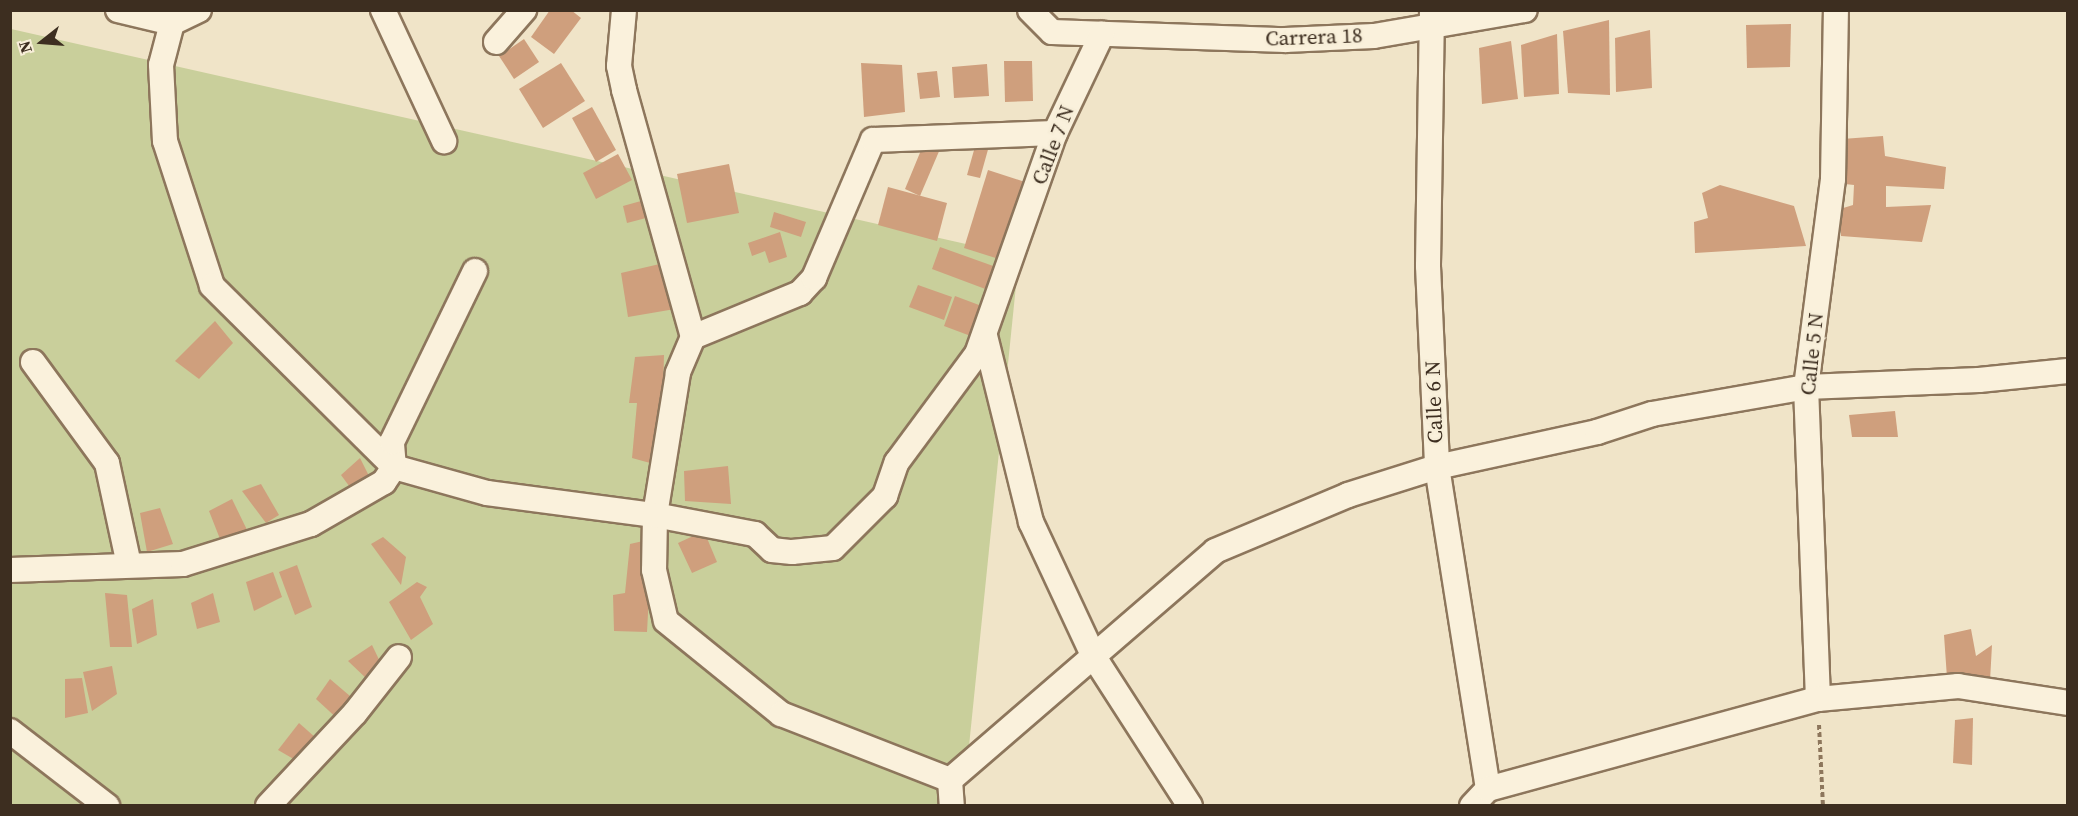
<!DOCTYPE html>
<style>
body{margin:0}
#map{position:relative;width:2078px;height:816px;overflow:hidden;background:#f0e4c8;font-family:"Source Serif 4",serif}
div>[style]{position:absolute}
.green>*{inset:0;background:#c9cf9b}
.building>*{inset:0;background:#cf9f7d}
.path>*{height:4px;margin-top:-2px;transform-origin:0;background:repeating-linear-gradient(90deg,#8d765c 0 4.5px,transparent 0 7.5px)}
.roads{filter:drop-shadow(2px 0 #8d765c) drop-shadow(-2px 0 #8d765c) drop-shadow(0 2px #8d765c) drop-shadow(0 -2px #8d765c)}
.street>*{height:24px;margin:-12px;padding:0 12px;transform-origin:12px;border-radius:12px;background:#faf1dc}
span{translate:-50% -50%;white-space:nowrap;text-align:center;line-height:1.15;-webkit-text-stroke:5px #f7eed8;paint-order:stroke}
.street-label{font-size:21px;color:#3d2e20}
.frame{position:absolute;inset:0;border:12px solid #3d2e20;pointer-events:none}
.north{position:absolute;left:12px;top:12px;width:60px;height:60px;-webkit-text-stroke:4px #f7eed8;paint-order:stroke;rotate:253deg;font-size:16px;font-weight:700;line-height:24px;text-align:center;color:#3d2e20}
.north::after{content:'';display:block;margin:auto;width:21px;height:27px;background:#3d2e20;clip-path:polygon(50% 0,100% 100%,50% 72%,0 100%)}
</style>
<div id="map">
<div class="green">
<div style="clip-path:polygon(11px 29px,1019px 256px,963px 805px,11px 806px)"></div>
</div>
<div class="building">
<div style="clip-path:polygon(550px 10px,571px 10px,581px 18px,554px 54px,531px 37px)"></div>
<div style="clip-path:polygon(1609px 20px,1610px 95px,1568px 93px,1563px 31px)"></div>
<div style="clip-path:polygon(1791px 24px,1790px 67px,1747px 68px,1746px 25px)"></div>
<div style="clip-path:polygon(1650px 30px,1652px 88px,1616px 92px,1615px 38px)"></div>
<div style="clip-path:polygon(1557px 34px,1559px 94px,1524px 97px,1521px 45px)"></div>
<div style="clip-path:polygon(524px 39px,539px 62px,514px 79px,499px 56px)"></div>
<div style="clip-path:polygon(1511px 41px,1518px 99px,1482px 104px,1479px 48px)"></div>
<div style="clip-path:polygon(1004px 61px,1032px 61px,1033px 101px,1005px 102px)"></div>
<div style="clip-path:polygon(561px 63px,585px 101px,543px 128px,519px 89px)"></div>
<div style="clip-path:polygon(861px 63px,902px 65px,905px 112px,864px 117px)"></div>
<div style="clip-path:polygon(987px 64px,989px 96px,954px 98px,952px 67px)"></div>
<div style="clip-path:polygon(937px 71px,940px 97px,920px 99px,917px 73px)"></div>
<div style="clip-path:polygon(592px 107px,616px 150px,596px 162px,572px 118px)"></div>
<div style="clip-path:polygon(1883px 136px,1885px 156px,1946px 167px,1944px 189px,1886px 186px,1886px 207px,1931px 205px,1922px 242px,1841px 236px,1840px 209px,1853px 205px,1854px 185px,1845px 184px,1842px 139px)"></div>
<div style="clip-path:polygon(924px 143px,940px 149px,920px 196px,905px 189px)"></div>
<div style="clip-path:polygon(976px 143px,989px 146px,980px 178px,967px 175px)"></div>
<div style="clip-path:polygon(618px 154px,632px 180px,596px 199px,583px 173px)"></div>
<div style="clip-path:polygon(729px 164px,739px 213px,687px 223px,677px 174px)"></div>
<div style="clip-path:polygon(988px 170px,1025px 182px,1002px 260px,964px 248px)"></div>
<div style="clip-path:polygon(1720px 185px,1794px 206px,1806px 246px,1695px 253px,1694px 222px,1708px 218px,1702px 193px)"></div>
<div style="clip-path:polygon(888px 187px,947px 203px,937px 241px,878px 225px)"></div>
<div style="clip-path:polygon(641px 201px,646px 218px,627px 223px,623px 206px)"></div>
<div style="clip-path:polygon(774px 212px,806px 222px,801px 237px,770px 227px)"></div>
<div style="clip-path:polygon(780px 232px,787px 257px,769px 263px,765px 251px,752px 256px,748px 243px)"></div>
<div style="clip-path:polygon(940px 247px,996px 267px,988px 290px,932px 269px)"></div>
<div style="clip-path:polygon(664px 263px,675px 309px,628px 317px,621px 273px)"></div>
<div style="clip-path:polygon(918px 285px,952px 297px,944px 320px,909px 307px)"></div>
<div style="clip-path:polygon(955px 296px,987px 308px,976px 338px,944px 326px)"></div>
<div style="clip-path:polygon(215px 321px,233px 343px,199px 379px,175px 361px)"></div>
<div style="clip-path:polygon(664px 355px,661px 466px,632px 458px,637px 403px,629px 403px,635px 357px)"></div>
<div style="clip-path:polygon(1895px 411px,1898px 437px,1852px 437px,1849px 415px)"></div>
<div style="clip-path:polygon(360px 458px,369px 476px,352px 490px,341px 475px)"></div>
<div style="clip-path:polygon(728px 466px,731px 504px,685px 501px,684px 471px)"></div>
<div style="clip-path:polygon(261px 484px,279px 515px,266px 523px,242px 491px)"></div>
<div style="clip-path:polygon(232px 499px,249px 534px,222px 544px,209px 511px)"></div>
<div style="clip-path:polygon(160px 508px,173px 544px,147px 552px,140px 513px)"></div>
<div style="clip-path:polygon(704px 531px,717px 562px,692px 573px,678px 543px)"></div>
<div style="clip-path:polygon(383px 537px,406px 557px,401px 585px,371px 544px)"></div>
<div style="clip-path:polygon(652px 539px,647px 632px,614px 631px,613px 595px,625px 593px,630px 544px)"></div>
<div style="clip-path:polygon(297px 565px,312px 607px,295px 615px,279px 572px)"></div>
<div style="clip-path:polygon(273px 572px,282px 597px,254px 611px,246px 582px)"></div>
<div style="clip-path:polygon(417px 582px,427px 587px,420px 597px,433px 624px,411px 640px,389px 602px)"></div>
<div style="clip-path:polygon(105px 593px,127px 595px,132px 647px,110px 647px)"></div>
<div style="clip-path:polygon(213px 593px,220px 622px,197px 629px,191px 603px)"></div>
<div style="clip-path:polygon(153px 599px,157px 635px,137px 644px,132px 609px)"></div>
<div style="clip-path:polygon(1971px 629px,1976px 656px,1992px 645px,1990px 681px,1947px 678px,1944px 635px)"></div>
<div style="clip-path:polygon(372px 645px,385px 672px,369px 681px,348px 661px)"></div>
<div style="clip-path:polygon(112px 666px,117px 694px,92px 711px,83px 672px)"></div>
<div style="clip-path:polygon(82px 678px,88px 713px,65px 718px,65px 679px)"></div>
<div style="clip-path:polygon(330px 679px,357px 702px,340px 721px,316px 699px)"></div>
<div style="clip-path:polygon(1973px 718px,1972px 765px,1953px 763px,1955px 720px)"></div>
<div style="clip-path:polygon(299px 723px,316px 738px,297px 761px,278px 750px)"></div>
</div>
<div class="path">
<div style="left:1819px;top:725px;width:81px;rotate:87.2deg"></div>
</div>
<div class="roads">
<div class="street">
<div style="left:118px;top:10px;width:56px;rotate:13.5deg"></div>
<div style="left:172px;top:23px;width:30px;rotate:-26deg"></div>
<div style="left:383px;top:10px;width:145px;rotate:65deg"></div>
<div style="left:624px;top:10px;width:56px;rotate:95.1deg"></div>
<div style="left:619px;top:66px;width:25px;rotate:78deg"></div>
<div style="left:624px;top:90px;width:256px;rotate:74.4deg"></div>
<div style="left:693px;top:337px;width:39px;rotate:113deg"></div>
<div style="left:678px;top:373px;width:144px;rotate:99.2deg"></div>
<div style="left:655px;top:515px;width:55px;rotate:91deg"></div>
<div style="left:654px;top:570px;width:52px;rotate:76.8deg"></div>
<div style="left:666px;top:621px;width:148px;rotate:39deg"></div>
<div style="left:781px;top:714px;width:181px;rotate:21.3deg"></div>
<div style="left:1030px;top:10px;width:31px;rotate:45deg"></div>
<div style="left:1052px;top:32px;width:233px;rotate:2deg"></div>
<div style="left:1285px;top:40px;width:89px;rotate:-2.6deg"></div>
<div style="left:1374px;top:36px;width:153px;rotate:-9.8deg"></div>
<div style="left:1432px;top:10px;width:256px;rotate:90.9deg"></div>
<div style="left:1428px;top:266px;width:201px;rotate:87.4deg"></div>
<div style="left:1437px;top:467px;width:326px;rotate:81deg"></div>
<div style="left:172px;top:23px;width:43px;rotate:104.7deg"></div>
<div style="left:161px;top:65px;width:76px;rotate:87deg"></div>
<div style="left:165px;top:141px;width:152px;rotate:72deg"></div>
<div style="left:212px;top:286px;width:257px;rotate:44.8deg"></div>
<div style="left:394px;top:467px;width:97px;rotate:15.6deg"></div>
<div style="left:487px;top:493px;width:169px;rotate:7.5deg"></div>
<div style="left:655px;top:515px;width:102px;rotate:10.8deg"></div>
<div style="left:755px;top:534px;width:23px;rotate:43deg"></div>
<div style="left:772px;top:550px;width:20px;rotate:6deg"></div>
<div style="left:792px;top:552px;width:41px;rotate:-5.6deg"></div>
<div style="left:833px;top:548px;width:74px;rotate:-45deg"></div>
<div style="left:885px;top:496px;width:36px;rotate:-71deg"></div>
<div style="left:897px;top:462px;width:134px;rotate:-53.5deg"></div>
<div style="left:977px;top:354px;width:234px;rotate:-70.6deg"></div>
<div style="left:1055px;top:133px;width:110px;rotate:-64.6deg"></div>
<div style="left:496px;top:42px;width:43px;rotate:-48.8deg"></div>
<div style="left:985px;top:336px;width:192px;rotate:76.1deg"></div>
<div style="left:1031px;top:522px;width:149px;rotate:65deg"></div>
<div style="left:1094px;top:657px;width:177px;rotate:57.2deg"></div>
<div style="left:693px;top:337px;width:116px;rotate:-22.4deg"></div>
<div style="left:800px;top:293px;width:21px;rotate:-47deg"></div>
<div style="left:814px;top:278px;width:150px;rotate:-66.9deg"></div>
<div style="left:873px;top:140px;width:182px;rotate:-2.2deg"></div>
<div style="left:33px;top:362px;width:125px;rotate:53.8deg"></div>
<div style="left:107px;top:463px;width:104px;rotate:77.8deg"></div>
<div style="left:10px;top:570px;width:173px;rotate:-2deg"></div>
<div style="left:183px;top:564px;width:134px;rotate:-17.4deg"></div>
<div style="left:311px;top:524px;width:84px;rotate:-29.9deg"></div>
<div style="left:384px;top:482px;width:18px;rotate:-56deg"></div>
<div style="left:394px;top:467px;width:25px;rotate:-95deg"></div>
<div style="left:392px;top:442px;width:190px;rotate:-64.1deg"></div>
<div style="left:1818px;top:699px;width:312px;rotate:-92.2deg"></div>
<div style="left:1806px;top:387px;width:210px;rotate:-82.6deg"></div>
<div style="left:1833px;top:179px;width:169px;rotate:-89deg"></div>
<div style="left:10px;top:731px;width:123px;rotate:37.7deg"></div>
<div style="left:950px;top:780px;width:350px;rotate:-40.8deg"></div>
<div style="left:1215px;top:551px;width:144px;rotate:-22.8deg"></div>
<div style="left:1348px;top:495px;width:93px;rotate:-17.5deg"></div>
<div style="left:1437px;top:467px;width:164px;rotate:-12.3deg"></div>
<div style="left:1597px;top:432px;width:58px;rotate:-18.1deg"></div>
<div style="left:1652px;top:414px;width:156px;rotate:-9.9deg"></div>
<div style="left:1806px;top:387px;width:173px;rotate:-2.3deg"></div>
<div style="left:1979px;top:380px;width:89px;rotate:-5.8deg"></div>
<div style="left:950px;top:780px;width:26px;rotate:86deg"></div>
<div style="left:268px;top:806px;width:127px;rotate:-46.9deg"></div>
<div style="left:355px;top:713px;width:71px;rotate:-51.8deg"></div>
<div style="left:1472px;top:806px;width:23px;rotate:-47deg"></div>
<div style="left:1488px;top:789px;width:342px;rotate:-15.3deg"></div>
<div style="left:1818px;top:699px;width:141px;rotate:-5.3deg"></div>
<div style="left:1958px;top:686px;width:111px;rotate:8.8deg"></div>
</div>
</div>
<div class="street-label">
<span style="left:1314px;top:37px;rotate:-2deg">Carrera 18</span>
<span style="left:1053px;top:145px;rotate:-69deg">Calle 7 N</span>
<span style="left:1812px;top:354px;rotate:-84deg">Calle 5 N</span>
<span style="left:1434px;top:402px;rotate:-92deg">Calle 6 N</span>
</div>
<div class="frame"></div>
<div class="north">N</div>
</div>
